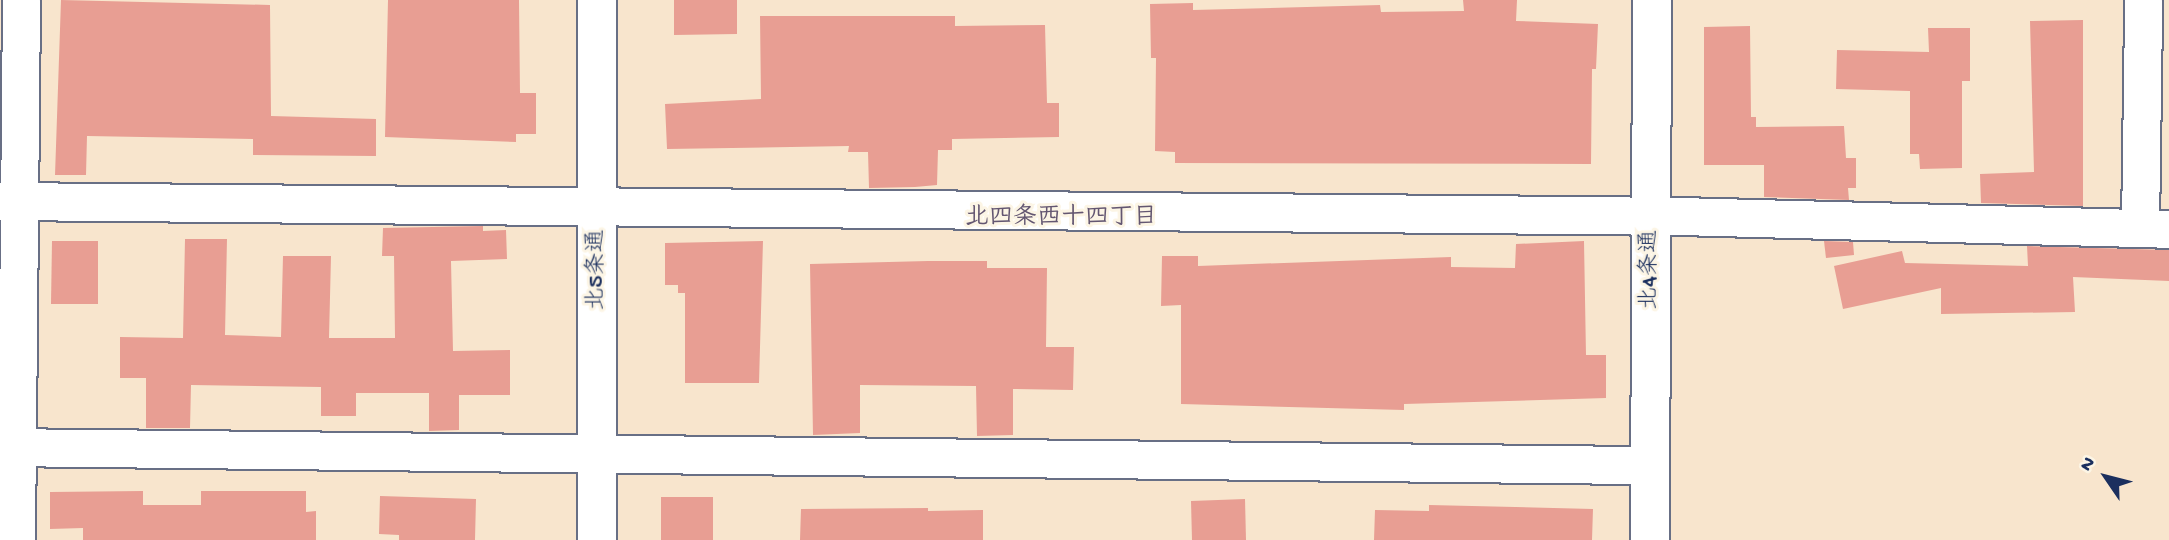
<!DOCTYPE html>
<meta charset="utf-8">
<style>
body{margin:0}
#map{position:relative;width:2169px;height:540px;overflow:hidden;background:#f8e5cd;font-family:"Gochi Hand","Klee One",sans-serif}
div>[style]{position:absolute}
.building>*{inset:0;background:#e89e93}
.roads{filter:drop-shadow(2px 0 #686f85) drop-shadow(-2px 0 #686f85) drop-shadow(0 2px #686f85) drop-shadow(0 -2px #686f85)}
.minor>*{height:37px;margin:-18.5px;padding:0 18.5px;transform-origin:18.5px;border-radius:18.5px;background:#fff}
.tertiary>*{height:38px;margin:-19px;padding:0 19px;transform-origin:19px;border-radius:19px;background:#fff}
span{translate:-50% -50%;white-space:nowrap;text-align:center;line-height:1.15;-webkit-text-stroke:6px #fcf5e5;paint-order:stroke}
.street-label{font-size:23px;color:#1b2f5e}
.neighbourhood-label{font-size:24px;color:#635671;font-weight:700}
.north{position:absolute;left:2071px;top:442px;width:70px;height:70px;-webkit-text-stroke:5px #fcf5e5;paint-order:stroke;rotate:305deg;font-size:19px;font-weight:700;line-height:28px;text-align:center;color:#1b2f5e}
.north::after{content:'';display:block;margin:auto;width:24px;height:32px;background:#1b2f5e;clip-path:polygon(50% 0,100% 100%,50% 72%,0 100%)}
</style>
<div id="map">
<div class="building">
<div style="clip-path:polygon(61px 0,270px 5px,271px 116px,376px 119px,376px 156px,253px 155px,253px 139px,87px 136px,86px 175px,55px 175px)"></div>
<div style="clip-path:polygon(388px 0,519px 0,520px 93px,536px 93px,536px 134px,516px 134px,516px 142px,385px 137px)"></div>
<div style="clip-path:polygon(674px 0,737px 0,737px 34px,674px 35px)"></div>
<div style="clip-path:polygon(1463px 0,1517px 0,1516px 21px,1598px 24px,1596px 69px,1592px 69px,1591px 164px,1175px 163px,1175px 152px,1155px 151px,1156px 58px,1151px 58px,1150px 4px,1193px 3px,1193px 10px,1380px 5px,1381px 12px,1464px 11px)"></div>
<div style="clip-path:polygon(760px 16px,955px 16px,955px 26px,1045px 25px,1047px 103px,1059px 103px,1059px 137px,952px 139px,952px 150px,938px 150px,937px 185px,915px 187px,869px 188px,868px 152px,848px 152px,849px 146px,667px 149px,665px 104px,761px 99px)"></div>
<div style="clip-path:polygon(2083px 20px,2083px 206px,1981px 203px,1980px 174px,2034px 172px,2030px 21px)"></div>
<div style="clip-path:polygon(1750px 26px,1751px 117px,1756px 117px,1756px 127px,1844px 126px,1846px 158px,1856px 158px,1856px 188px,1848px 188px,1849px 200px,1764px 197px,1764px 165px,1704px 165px,1704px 27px)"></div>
<div style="clip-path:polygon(1928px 28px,1970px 28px,1970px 81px,1962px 81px,1962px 168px,1920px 169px,1919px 154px,1910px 154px,1910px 91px,1836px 89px,1837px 50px,1929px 52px)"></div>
<div style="clip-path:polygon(483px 226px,483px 231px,506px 230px,507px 259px,451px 261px,453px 351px,510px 350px,510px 395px,459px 395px,459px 430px,429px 431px,429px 393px,356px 393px,356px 416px,321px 416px,321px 387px,191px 385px,190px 428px,146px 428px,146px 378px,120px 378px,120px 337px,183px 338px,185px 239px,227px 239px,225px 335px,281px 337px,283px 256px,331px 256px,329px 338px,395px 338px,394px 256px,382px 256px,383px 228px)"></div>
<div style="clip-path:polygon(52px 241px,98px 241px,98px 304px,51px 304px)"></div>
<div style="clip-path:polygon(763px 241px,759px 383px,685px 383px,685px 293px,678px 293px,678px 285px,665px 285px,665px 243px)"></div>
<div style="clip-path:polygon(1584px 241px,1586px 355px,1606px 355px,1606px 398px,1404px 404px,1404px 410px,1181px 404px,1181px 305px,1161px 306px,1162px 256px,1198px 256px,1198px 266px,1451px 257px,1451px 267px,1515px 268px,1516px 244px)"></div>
<div style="clip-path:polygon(1824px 241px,1853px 242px,1854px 255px,1826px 258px)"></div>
<div style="clip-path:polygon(2027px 246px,2169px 250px,2169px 281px,2073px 277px,2075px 312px,1941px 314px,1941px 288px,1843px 309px,1834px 266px,1902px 251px,1905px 263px,2028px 266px)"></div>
<div style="clip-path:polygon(928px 261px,987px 261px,987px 268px,1047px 268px,1046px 347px,1074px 347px,1073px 390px,1013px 389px,1013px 435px,977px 436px,976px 386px,860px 385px,860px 433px,813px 435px,810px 264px)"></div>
<div style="clip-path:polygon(143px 491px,143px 505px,201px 505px,201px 491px,306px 491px,306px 512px,316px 511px,316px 540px,83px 540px,83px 528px,50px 529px,50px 492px)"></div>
<div style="clip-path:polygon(380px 496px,476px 499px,475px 540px,399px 540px,399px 535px,379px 534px)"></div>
<div style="clip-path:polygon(661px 497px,713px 497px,713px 540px,661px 540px)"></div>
<div style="clip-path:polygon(1245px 499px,1246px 540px,1192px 540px,1191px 501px)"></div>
<div style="clip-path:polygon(1429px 505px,1593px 509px,1592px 540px,1374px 540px,1375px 510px,1429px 511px)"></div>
<div style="clip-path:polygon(928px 508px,928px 511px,983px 510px,983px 540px,800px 540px,801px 509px)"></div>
</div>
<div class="roads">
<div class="minor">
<div style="left:0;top:201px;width:1679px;rotate:0.51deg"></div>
<div style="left:1679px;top:216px;width:490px;rotate:1.5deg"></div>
<div style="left:2140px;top:228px;width:228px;rotate:-89.2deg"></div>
<div style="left:0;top:447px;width:1650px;rotate:0.63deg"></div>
<div style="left:16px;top:540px;width:540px;rotate:-89.47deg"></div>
</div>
<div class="tertiary">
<div style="left:597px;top:540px;width:540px;rotate:-90deg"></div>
<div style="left:1650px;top:540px;width:540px;rotate:-89.79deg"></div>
</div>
</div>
<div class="street-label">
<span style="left:598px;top:270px;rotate:-90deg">北5条通</span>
<span style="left:1651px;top:270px;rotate:-90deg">北4条通</span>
</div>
<div class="neighbourhood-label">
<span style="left:1061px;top:219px">北四条西十四丁目</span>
</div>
<div class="north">N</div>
</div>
